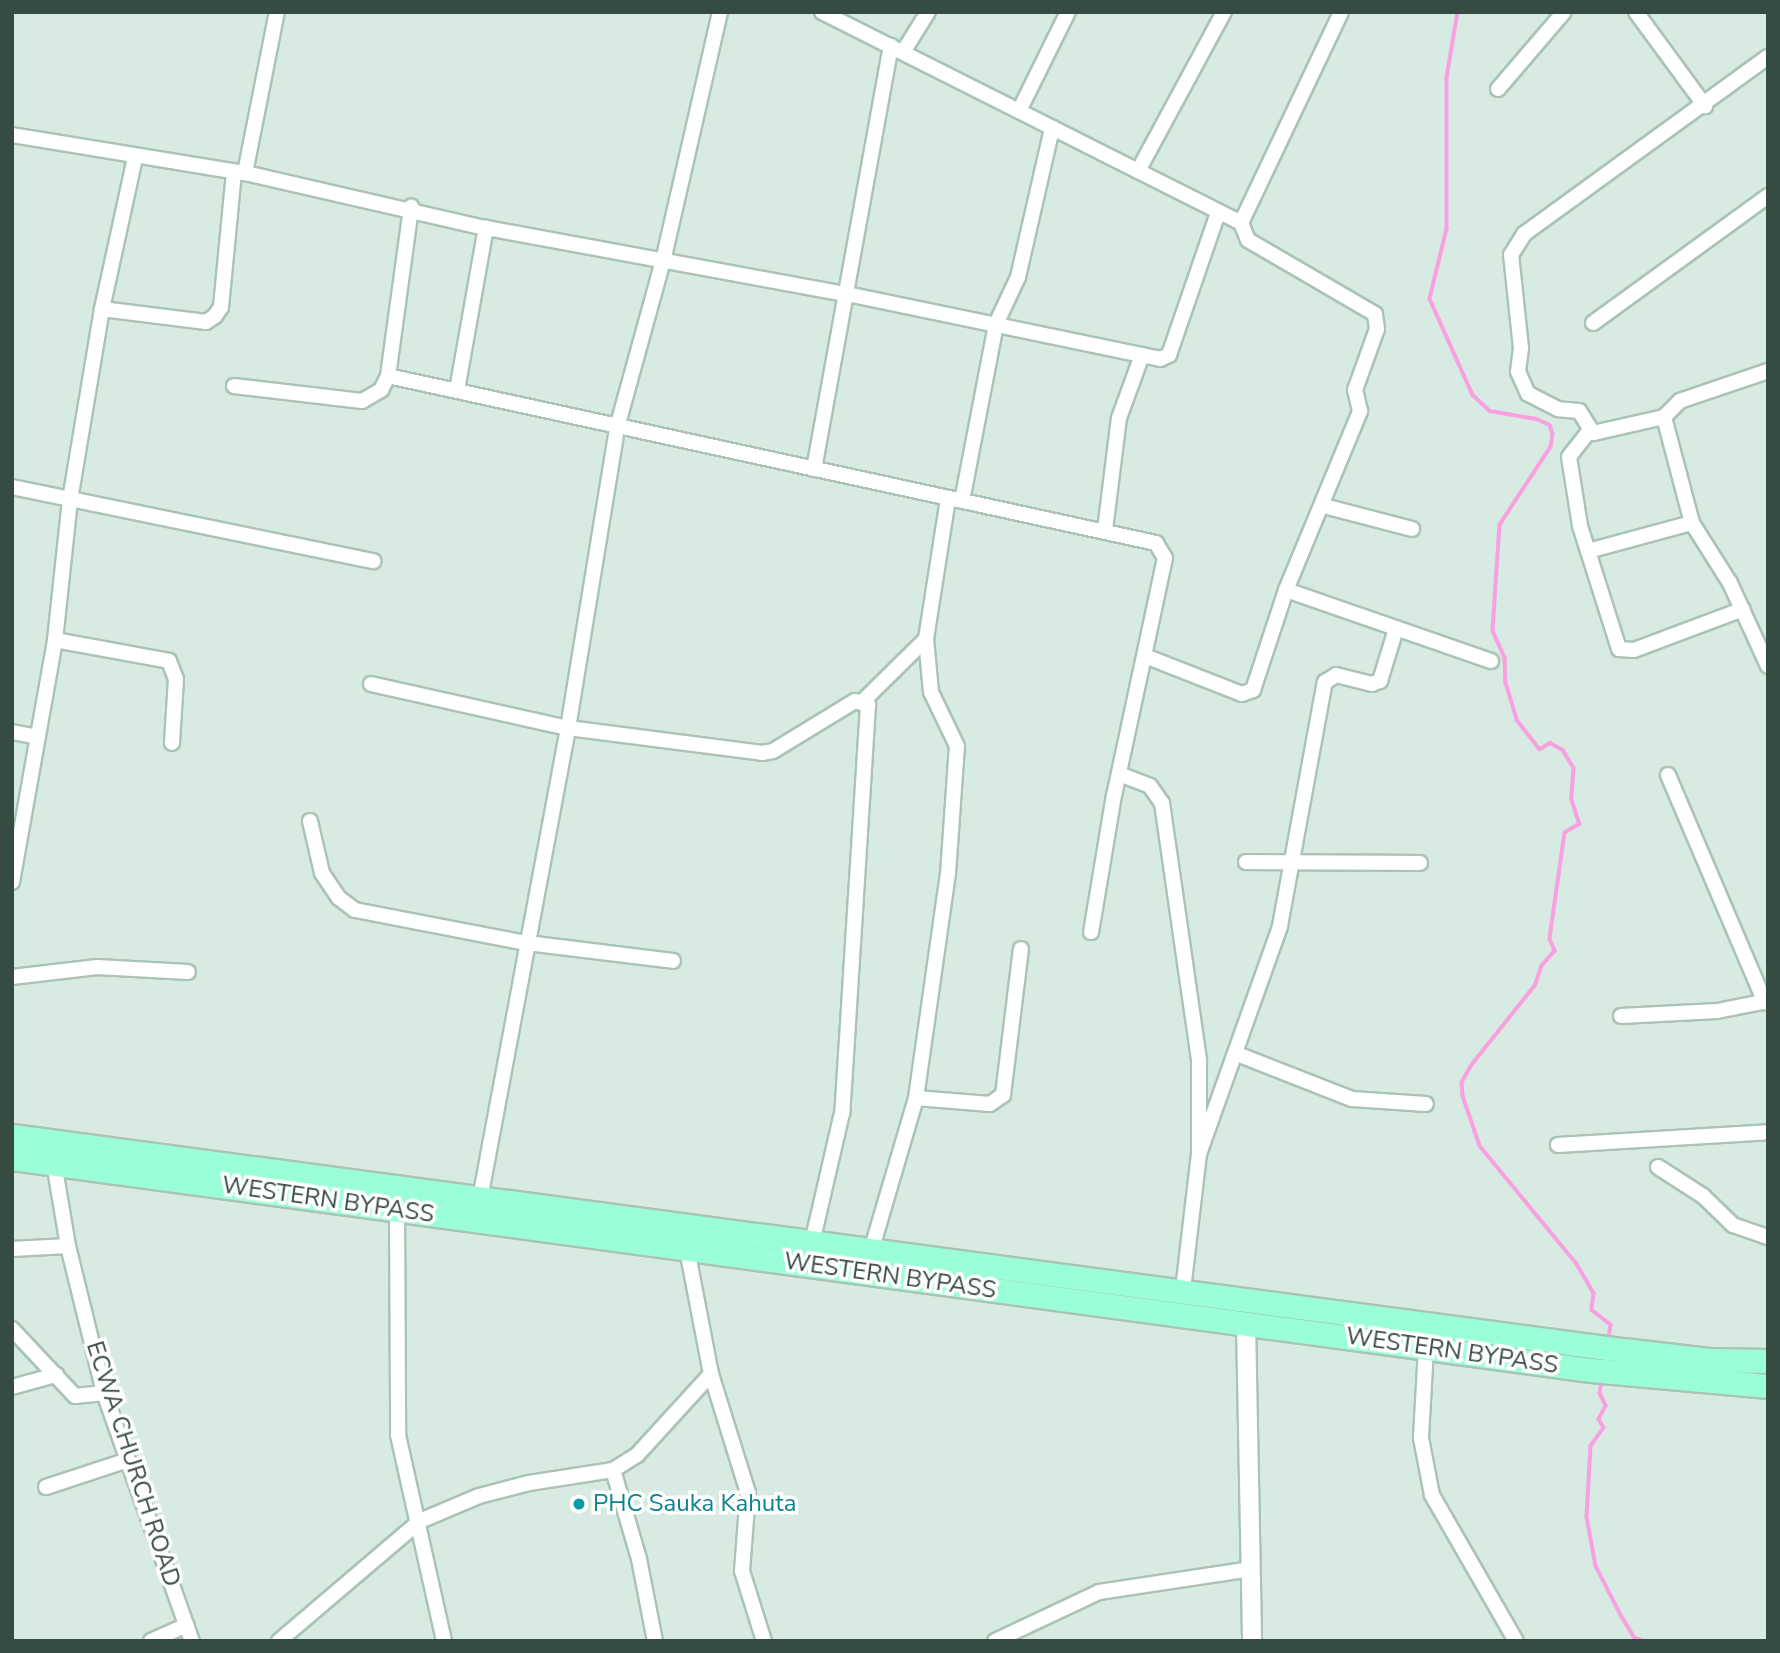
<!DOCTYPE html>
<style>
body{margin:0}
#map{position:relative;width:1780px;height:1653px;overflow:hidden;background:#e9f6f1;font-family:"Nunito Sans",sans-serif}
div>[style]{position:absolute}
.residential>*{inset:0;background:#d7ebe2}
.stream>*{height:3.5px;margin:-1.75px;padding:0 1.75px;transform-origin:1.75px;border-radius:1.75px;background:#f9a0e0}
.roads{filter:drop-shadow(2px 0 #abc3b7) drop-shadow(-2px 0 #abc3b7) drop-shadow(0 2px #abc3b7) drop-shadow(0 -2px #abc3b7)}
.minor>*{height:14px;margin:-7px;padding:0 7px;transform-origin:7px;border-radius:7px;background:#fff}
.tertiary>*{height:18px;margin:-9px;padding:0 9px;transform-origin:9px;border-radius:9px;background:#fff}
.primary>*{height:23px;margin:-11.5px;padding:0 11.5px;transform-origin:11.5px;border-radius:11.5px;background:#9affd6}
.dots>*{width:19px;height:19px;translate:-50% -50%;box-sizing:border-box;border:4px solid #fff;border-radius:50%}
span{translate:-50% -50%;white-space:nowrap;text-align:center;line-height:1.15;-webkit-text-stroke:7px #fff;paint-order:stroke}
.street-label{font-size:24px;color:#364b41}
.culture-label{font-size:24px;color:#0d838f}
.left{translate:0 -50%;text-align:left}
.frame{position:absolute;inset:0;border:14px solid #364b41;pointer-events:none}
</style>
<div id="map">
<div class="residential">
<div style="clip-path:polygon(12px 12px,1768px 12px,1768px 1641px,12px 1641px)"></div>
</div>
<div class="stream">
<div style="left:1458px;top:12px;width:67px;rotate:99.5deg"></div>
<div style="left:1447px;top:78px;width:151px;rotate:90deg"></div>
<div style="left:1447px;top:229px;width:72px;rotate:103.7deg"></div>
<div style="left:1430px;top:299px;width:105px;rotate:65.9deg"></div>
<div style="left:1473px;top:395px;width:23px;rotate:43deg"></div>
<div style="left:1490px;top:411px;width:48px;rotate:9.7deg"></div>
<div style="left:1537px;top:419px;width:14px;rotate:25deg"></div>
<div style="left:1550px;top:425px;width:9px;rotate:72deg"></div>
<div style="left:1553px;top:434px;width:13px;rotate:99deg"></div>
<div style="left:1551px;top:447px;width:93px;rotate:123.2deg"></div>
<div style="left:1500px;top:525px;width:106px;rotate:93.8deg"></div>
<div style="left:1493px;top:631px;width:30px;rotate:66deg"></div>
<div style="left:1505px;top:658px;width:25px;rotate:88deg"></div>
<div style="left:1506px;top:683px;width:39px;rotate:73deg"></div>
<div style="left:1517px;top:720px;width:37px;rotate:52deg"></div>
<div style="left:1540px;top:749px;width:12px;rotate:-31deg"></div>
<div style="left:1550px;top:743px;width:15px;rotate:28deg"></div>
<div style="left:1563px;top:750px;width:21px;rotate:59deg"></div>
<div style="left:1574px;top:768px;width:32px;rotate:94deg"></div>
<div style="left:1572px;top:800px;width:25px;rotate:72deg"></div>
<div style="left:1580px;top:824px;width:17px;rotate:149deg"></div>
<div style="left:1565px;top:833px;width:107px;rotate:98.1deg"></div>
<div style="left:1550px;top:939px;width:13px;rotate:67deg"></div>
<div style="left:1555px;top:951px;width:20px;rotate:131deg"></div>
<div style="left:1542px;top:966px;width:21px;rotate:109deg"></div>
<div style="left:1535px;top:986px;width:101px;rotate:128.6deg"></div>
<div style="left:1472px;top:1065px;width:20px;rotate:120deg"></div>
<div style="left:1462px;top:1082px;width:14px;rotate:86deg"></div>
<div style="left:1463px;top:1096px;width:53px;rotate:71.2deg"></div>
<div style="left:1480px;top:1146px;width:153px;rotate:50.6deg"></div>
<div style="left:1577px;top:1264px;width:34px;rotate:60deg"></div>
<div style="left:1594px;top:1293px;width:17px;rotate:97deg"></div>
<div style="left:1592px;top:1310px;width:24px;rotate:38deg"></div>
<div style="left:1611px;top:1325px;width:15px;rotate:98deg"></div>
<div style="left:1603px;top:1378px;width:15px;rotate:101deg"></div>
<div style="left:1600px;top:1393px;width:14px;rotate:65deg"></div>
<div style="left:1606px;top:1406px;width:15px;rotate:118deg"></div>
<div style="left:1599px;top:1419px;width:10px;rotate:61deg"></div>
<div style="left:1604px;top:1428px;width:22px;rotate:126deg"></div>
<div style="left:1591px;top:1446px;width:71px;rotate:93.2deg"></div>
<div style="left:1587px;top:1517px;width:50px;rotate:79.6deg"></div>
<div style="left:1596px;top:1566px;width:55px;rotate:63deg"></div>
<div style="left:1621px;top:1615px;width:27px;rotate:59deg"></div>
<div style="left:1635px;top:1638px;width:9px;rotate:18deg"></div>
</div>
<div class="roads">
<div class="minor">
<div style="left:822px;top:12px;width:469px;rotate:26.7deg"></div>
<div style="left:1636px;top:12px;width:117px;rotate:53.7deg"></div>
<div style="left:903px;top:52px;width:47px;rotate:-58deg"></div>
<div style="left:1498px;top:89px;width:101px;rotate:-49.4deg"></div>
<div style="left:1019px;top:111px;width:110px;rotate:-63.7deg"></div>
<div style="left:12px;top:135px;width:236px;rotate:9.3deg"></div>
<div style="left:245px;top:173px;width:247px;rotate:12.9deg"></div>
<div style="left:486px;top:228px;width:367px;rotate:10.4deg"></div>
<div style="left:847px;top:294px;width:320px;rotate:11.7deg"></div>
<div style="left:1160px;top:359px;width:10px;rotate:-24deg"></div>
<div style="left:1169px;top:355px;width:150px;rotate:-71deg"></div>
<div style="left:1138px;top:171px;width:181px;rotate:-61.6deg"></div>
<div style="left:245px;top:173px;width:164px;rotate:-78.8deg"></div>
<div style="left:102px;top:309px;width:105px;rotate:7.1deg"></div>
<div style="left:206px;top:322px;width:11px;rotate:-34deg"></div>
<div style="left:215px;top:316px;width:11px;rotate:-56deg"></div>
<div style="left:221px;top:307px;width:135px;rotate:-84.5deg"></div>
<div style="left:1593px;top:323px;width:216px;rotate:-36deg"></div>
<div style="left:1768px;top:371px;width:93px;rotate:161.2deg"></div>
<div style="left:1680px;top:401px;width:23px;rotate:135deg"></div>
<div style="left:1664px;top:417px;width:110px;rotate:75.2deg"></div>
<div style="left:1692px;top:523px;width:71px;rotate:57.7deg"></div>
<div style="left:1730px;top:583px;width:91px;rotate:65.4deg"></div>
<div style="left:388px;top:376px;width:171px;rotate:-82.2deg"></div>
<div style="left:234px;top:386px;width:129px;rotate:6.7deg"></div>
<div style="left:362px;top:401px;width:22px;rotate:-30deg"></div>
<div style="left:381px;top:390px;width:16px;rotate:-63deg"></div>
<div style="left:388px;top:376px;width:786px;rotate:12.27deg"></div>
<div style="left:1156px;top:543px;width:17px;rotate:59deg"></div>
<div style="left:1165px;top:558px;width:242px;rotate:102.1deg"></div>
<div style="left:1114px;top:795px;width:139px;rotate:99.5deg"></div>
<div style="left:457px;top:390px;width:165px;rotate:-79.9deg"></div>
<div style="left:1664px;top:417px;width:73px;rotate:167.3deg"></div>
<div style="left:1593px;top:433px;width:26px;rotate:-122deg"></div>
<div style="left:1579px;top:411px;width:21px;rotate:-175deg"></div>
<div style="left:1558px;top:409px;width:34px;rotate:-153deg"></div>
<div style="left:1528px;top:394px;width:24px;rotate:-114deg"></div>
<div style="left:1518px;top:372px;width:24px;rotate:-83deg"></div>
<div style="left:1521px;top:348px;width:94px;rotate:-96.1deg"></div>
<div style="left:1511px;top:255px;width:25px;rotate:-58deg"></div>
<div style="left:1524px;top:234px;width:301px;rotate:-36deg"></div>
<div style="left:1590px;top:430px;width:34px;rotate:128deg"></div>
<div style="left:1569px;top:457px;width:70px;rotate:80.9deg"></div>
<div style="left:1580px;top:526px;width:129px;rotate:72.4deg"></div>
<div style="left:1619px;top:649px;width:15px;rotate:4deg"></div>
<div style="left:1634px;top:650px;width:116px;rotate:-20.6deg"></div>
<div style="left:814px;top:469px;width:430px;rotate:-79.7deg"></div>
<div style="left:12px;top:487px;width:369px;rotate:11.6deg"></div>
<div style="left:962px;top:501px;width:180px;rotate:-79.1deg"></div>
<div style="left:996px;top:324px;width:52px;rotate:-64.9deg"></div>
<div style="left:1018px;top:277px;width:153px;rotate:-77.1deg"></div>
<div style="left:1324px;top:506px;width:91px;rotate:14.6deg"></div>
<div style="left:1105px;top:530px;width:113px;rotate:-82.9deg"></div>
<div style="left:1119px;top:418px;width:67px;rotate:-69.9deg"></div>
<div style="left:1588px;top:551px;width:108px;rotate:-15.1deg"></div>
<div style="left:1286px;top:590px;width:217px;rotate:19.1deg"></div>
<div style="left:55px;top:640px;width:116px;rotate:10.4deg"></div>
<div style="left:169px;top:661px;width:19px;rotate:69deg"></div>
<div style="left:176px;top:679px;width:64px;rotate:93.6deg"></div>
<div style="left:1145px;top:656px;width:104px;rotate:21.4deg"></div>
<div style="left:1242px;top:694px;width:12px;rotate:-20deg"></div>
<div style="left:1253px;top:690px;width:105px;rotate:-71.7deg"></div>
<div style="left:1286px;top:590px;width:194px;rotate:-67.5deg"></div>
<div style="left:1360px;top:411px;width:22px;rotate:-103deg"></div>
<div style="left:1355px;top:390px;width:65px;rotate:-70.2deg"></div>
<div style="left:1377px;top:329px;width:15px;rotate:-98deg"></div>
<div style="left:1375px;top:314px;width:147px;rotate:-149.8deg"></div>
<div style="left:1248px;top:240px;width:18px;rotate:-112deg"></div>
<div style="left:1241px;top:223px;width:233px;rotate:-64.6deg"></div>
<div style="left:371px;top:684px;width:202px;rotate:12.6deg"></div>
<div style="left:568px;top:728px;width:196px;rotate:7.3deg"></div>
<div style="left:762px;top:753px;width:11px;rotate:-10deg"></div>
<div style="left:773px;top:751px;width:96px;rotate:-31.4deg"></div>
<div style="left:855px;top:701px;width:14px;rotate:17deg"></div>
<div style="left:868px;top:705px;width:409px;rotate:93.6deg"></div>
<div style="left:842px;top:1113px;width:133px;rotate:103deg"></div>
<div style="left:864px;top:700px;width:87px;rotate:-44.5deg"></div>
<div style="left:12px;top:732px;width:26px;rotate:11deg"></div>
<div style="left:1119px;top:774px;width:33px;rotate:21deg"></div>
<div style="left:1150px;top:786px;width:21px;rotate:55deg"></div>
<div style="left:1162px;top:803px;width:261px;rotate:81.8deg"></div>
<div style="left:1199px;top:1061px;width:93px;rotate:90deg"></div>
<div style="left:1199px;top:1154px;width:242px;rotate:-70.4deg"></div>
<div style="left:1280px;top:926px;width:248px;rotate:-79.6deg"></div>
<div style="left:1325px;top:682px;width:13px;rotate:-32deg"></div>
<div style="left:1336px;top:675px;width:37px;rotate:14deg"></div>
<div style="left:1372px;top:684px;width:9px;rotate:-21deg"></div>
<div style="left:1380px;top:681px;width:54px;rotate:-72.9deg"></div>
<div style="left:1668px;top:775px;width:247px;rotate:66.9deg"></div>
<div style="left:310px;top:821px;width:53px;rotate:77deg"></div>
<div style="left:322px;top:873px;width:30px;rotate:56deg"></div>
<div style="left:339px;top:898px;width:20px;rotate:37deg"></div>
<div style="left:355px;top:910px;width:175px;rotate:10.9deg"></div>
<div style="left:527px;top:943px;width:147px;rotate:7deg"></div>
<div style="left:1246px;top:862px;width:174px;rotate:0.3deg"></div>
<div style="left:12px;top:882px;width:246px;rotate:-79.9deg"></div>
<div style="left:55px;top:640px;width:141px;rotate:-83.9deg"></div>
<div style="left:70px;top:500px;width:194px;rotate:-80.5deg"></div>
<div style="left:102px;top:309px;width:155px;rotate:-77.7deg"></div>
<div style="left:12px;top:977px;width:86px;rotate:-6.7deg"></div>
<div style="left:97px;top:967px;width:91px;rotate:3.1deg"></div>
<div style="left:1621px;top:1016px;width:96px;rotate:-3deg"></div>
<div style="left:1717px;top:1011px;width:52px;rotate:-11.1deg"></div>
<div style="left:1237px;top:1054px;width:123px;rotate:21.4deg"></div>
<div style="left:1352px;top:1099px;width:74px;rotate:3.9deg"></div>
<div style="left:916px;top:1098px;width:74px;rotate:4.6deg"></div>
<div style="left:990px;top:1104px;width:16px;rotate:-35deg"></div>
<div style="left:1003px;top:1095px;width:147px;rotate:-83deg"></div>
<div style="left:1558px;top:1145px;width:210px;rotate:-3.5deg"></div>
<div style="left:54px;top:1163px;width:84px;rotate:80.4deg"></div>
<div style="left:68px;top:1246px;width:151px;rotate:76.2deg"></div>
<div style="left:104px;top:1393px;width:263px;rotate:70.5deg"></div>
<div style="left:1658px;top:1167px;width:54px;rotate:32.8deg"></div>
<div style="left:1703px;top:1196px;width:42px;rotate:44deg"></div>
<div style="left:1733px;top:1225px;width:37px;rotate:19deg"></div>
<div style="left:479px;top:1204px;width:484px;rotate:-79.4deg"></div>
<div style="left:568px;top:728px;width:308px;rotate:-80.7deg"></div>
<div style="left:618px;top:424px;width:169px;rotate:-74.6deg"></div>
<div style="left:663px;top:261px;width:255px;rotate:-77.1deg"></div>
<div style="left:397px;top:1210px;width:225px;rotate:89.7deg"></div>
<div style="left:398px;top:1435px;width:211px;rotate:77.4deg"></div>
<div style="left:12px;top:1249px;width:56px;rotate:-3.1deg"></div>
<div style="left:871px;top:1251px;width:159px;rotate:-73.6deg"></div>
<div style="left:916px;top:1098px;width:226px;rotate:-81.9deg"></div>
<div style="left:948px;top:874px;width:128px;rotate:-86deg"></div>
<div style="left:957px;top:746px;width:60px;rotate:-115.7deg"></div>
<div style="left:931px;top:692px;width:53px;rotate:-95.4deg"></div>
<div style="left:926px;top:639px;width:143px;rotate:-81.1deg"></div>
<div style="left:1183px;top:1290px;width:137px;rotate:-83.3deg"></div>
<div style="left:12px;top:1329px;width:92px;rotate:46.8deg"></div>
<div style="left:75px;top:1396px;width:29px;rotate:-6deg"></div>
<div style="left:1426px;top:1348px;width:90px;rotate:93.2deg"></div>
<div style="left:1421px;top:1438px;width:58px;rotate:79.1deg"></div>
<div style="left:1432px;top:1495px;width:168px;rotate:60.1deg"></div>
<div style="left:711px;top:1374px;width:125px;rotate:72.7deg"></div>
<div style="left:748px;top:1493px;width:78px;rotate:94.4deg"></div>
<div style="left:742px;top:1571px;width:73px;rotate:72.6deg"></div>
<div style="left:12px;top:1387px;width:46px;rotate:-15.3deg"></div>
<div style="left:613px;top:1470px;width:93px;rotate:73.7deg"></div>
<div style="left:639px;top:1559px;width:84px;rotate:79deg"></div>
<div style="left:46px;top:1487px;width:86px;rotate:-18.2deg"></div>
<div style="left:151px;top:1641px;width:39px;rotate:-24deg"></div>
<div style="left:279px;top:1641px;width:185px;rotate:-40.4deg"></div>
<div style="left:420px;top:1521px;width:64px;rotate:-23deg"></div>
<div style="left:479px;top:1496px;width:52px;rotate:-14.6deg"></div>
<div style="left:529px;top:1483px;width:85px;rotate:-8.8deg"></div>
<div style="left:613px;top:1470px;width:28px;rotate:-32deg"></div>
<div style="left:637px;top:1455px;width:110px;rotate:-47.6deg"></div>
<div style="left:711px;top:1374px;width:127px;rotate:-100.9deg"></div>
<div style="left:995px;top:1641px;width:115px;rotate:-25.2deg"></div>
<div style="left:1099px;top:1592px;width:154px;rotate:-8.6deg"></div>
</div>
<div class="tertiary">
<div style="left:1246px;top:1323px;width:318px;rotate:88.9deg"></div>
</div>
<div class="primary">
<div style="left:12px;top:1136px;width:1625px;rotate:7.57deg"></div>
<div style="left:1623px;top:1350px;width:86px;rotate:6.7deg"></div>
<div style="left:1708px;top:1360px;width:60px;rotate:1deg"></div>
<div style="left:12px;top:1158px;width:1593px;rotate:7.65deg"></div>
<div style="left:1591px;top:1370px;width:178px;rotate:5.2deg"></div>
</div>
</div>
<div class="dots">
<div style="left:579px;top:1504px;background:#0f9aa8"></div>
</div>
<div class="street-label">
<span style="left:328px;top:1200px;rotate:8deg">WESTERN BYPASS</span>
<span style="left:890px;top:1276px;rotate:8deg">WESTERN BYPASS</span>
<span style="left:1452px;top:1351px;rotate:8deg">WESTERN BYPASS</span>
<span style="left:133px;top:1464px;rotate:72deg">ECWA CHURCH ROAD</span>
</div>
<div class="culture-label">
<span class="left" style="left:593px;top:1504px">PHC Sauka Kahuta</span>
</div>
<div class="frame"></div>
</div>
